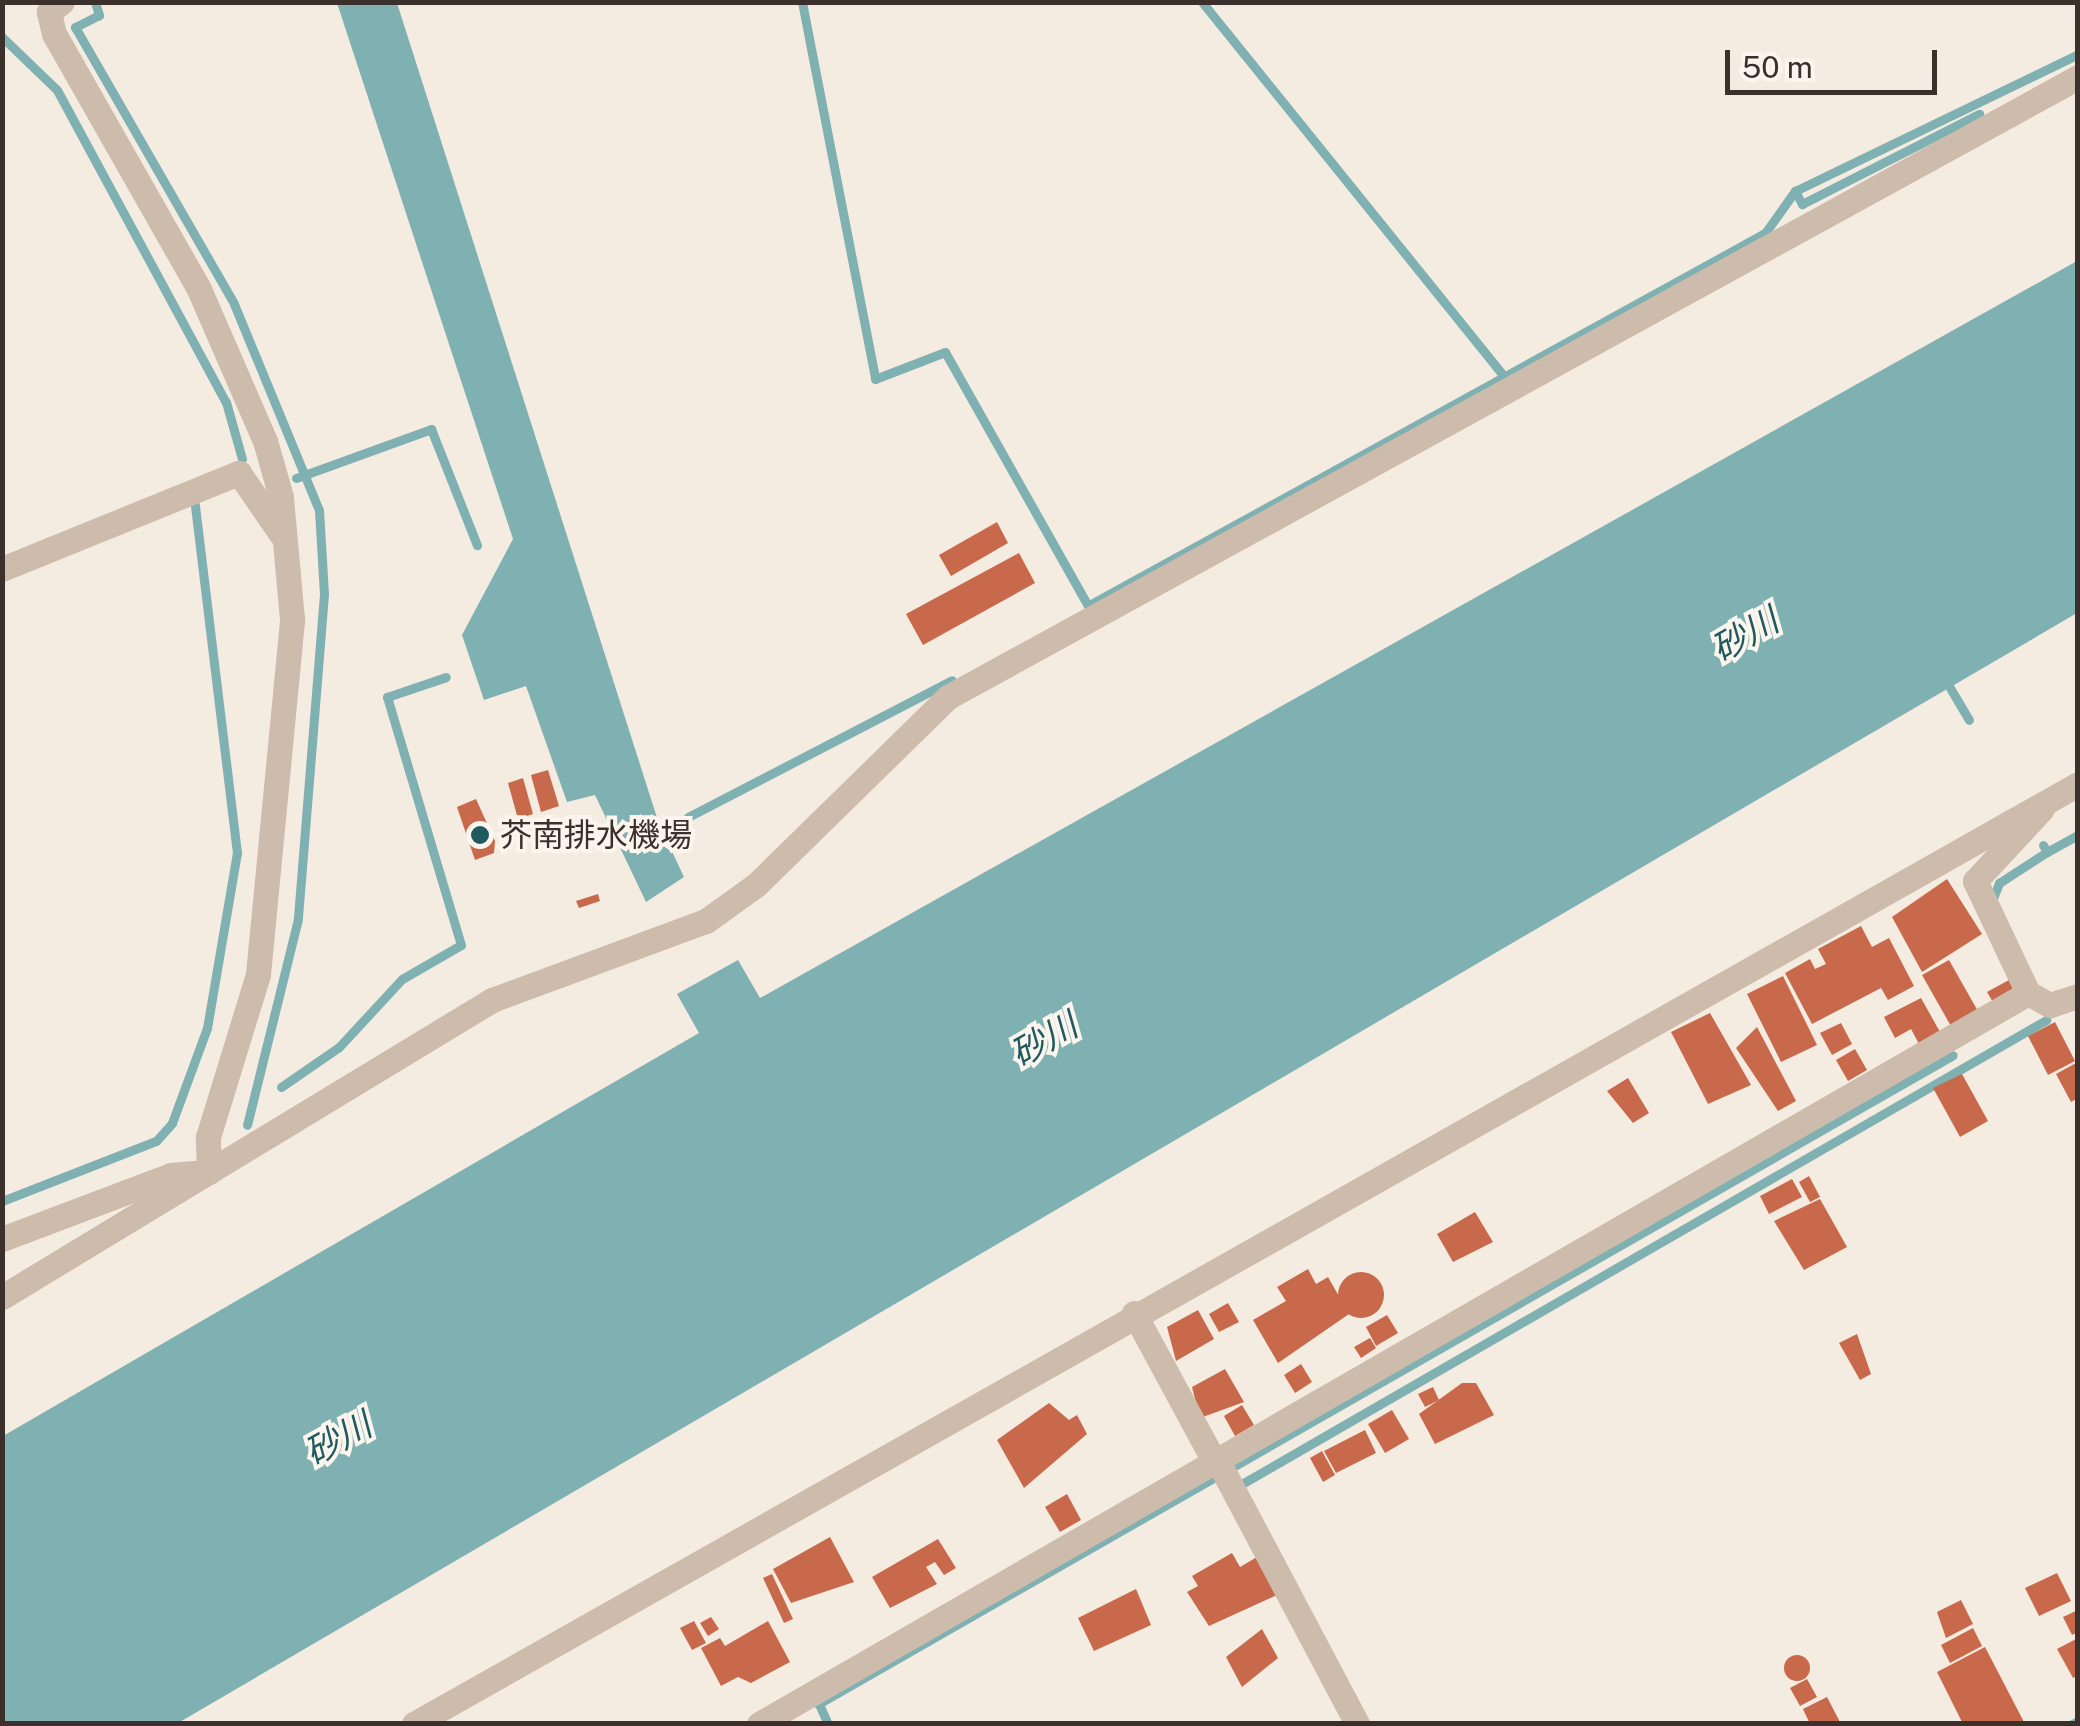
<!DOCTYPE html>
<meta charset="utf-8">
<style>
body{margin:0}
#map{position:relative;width:2080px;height:1726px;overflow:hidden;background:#f4ebe1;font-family:"Public Sans","Noto Sans JP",sans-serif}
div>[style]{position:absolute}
.water>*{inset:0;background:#7fb0b2}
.stream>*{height:9px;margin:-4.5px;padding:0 4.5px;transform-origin:4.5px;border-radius:4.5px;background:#7fb0b2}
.building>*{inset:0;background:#c8694b}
.round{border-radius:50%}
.street>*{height:25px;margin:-12.5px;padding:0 12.5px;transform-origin:12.5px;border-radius:12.5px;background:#cdbbac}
.dots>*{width:28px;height:28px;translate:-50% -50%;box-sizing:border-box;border:5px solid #fbf5ee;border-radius:50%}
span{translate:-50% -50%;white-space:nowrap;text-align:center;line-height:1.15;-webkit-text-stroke:8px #fbf5ee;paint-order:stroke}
.poi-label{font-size:32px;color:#3b302b}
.left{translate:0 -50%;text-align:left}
.water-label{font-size:35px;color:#1f5a5e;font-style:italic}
.frame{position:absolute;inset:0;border:5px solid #3b302b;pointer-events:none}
.scale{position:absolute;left:1725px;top:50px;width:212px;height:45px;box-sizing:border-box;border:5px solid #3b302b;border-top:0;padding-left:12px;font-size:30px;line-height:35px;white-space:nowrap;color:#3b302b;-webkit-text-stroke:8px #fbf5ee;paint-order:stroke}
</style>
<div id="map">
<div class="water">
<div style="clip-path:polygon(337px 3px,397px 3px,659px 824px,684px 877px,646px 902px,595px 795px,567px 802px,526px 686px,484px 700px,462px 635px,513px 539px)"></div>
<div style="clip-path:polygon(2077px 261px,2077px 613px,178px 1723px,3px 1723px,3px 1436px,699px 1033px,677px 994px,738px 960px,760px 998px)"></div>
</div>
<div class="stream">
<div style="left:95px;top:2px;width:14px;rotate:73deg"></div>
<div style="left:99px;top:15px;width:27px;rotate:153deg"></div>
<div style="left:75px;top:27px;width:319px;rotate:60.1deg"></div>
<div style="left:234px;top:304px;width:223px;rotate:67.6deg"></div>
<div style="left:319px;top:510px;width:84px;rotate:86.6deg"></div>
<div style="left:324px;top:594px;width:326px;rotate:94.6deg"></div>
<div style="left:298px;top:919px;width:212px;rotate:103.9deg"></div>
<div style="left:802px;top:2px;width:384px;rotate:79deg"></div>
<div style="left:875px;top:379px;width:75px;rotate:-21.1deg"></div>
<div style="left:945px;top:352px;width:291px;rotate:60.6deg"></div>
<div style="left:1202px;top:2px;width:481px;rotate:51.1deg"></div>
<div style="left:2px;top:37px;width:76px;rotate:43.9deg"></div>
<div style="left:57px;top:90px;width:355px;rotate:61.6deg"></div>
<div style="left:226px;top:402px;width:59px;rotate:74.3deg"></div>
<div style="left:1795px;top:191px;width:15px;rotate:62deg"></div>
<div style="left:1802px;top:204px;width:199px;rotate:-27deg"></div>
<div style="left:296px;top:478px;width:144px;rotate:-19.9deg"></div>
<div style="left:431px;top:429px;width:125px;rotate:68.4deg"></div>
<div style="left:1093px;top:603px;width:767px;rotate:-28.84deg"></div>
<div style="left:1765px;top:233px;width:52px;rotate:-54.5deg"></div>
<div style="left:1795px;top:191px;width:314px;rotate:-25.8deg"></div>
<div style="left:1943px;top:676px;width:51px;rotate:59.4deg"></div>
<div style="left:688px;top:817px;width:297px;rotate:-27.4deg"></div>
<div style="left:2047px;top:852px;width:35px;rotate:-29deg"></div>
<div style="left:1991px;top:903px;width:22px;rotate:-68deg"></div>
<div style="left:1999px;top:883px;width:57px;rotate:-32.9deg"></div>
<div style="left:2047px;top:852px;width:8px;rotate:-120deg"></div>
<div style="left:281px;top:1087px;width:70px;rotate:-34.6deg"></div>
<div style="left:339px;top:1047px;width:93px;rotate:-47.2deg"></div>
<div style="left:402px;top:979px;width:68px;rotate:-30deg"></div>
<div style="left:461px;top:945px;width:259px;rotate:-106.6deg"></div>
<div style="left:387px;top:697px;width:62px;rotate:-18.7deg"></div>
<div style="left:2px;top:1201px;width:165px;rotate:-21.3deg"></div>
<div style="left:156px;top:1141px;width:24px;rotate:-48deg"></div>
<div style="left:172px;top:1123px;width:101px;rotate:-69.8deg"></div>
<div style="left:207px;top:1028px;width:178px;rotate:-80.3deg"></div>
<div style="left:237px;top:853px;width:352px;rotate:-96.9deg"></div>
<div style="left:1240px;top:1485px;width:931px;rotate:-29.98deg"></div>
<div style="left:818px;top:1704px;width:1307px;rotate:-29.76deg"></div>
<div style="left:819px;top:1704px;width:22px;rotate:66deg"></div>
<div style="left:2072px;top:1724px;width:7px;rotate:-27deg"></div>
</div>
<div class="building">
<div style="clip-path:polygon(997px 522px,1008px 543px,951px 576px,939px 555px)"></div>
<div style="clip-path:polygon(1019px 553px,1035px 583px,923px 645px,906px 614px)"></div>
<div style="clip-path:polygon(548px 770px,559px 806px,541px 812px,531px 775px)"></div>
<div style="clip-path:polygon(523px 778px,533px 814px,518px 819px,508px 783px)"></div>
<div style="clip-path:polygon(476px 799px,495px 841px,494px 853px,475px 860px,457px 807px)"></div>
<div style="clip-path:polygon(1947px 879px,1982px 934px,1922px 972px,1892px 917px)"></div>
<div style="clip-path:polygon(598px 894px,600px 901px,579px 908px,576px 901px)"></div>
<div style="clip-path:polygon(1861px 926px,1872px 947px,1889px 938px,1914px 986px,1888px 1000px,1881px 988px,1812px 1024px,1785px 973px,1810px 959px,1815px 969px,1826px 964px,1818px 949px)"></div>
<div style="clip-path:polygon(1949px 960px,1979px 1013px,1952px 1028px,1922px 975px)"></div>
<div style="clip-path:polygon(1783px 976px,1817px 1045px,1781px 1062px,1747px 994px)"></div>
<div style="clip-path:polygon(2009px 980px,2015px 992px,1994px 1004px,1987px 992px)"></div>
<div style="clip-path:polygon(1921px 998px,1940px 1032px,1919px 1044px,1911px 1029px,1895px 1038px,1884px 1017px)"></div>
<div style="clip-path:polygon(1710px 1013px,1751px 1085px,1708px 1104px,1671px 1032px)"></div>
<div style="clip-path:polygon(2055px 1022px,2075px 1061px,2048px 1075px,2028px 1036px)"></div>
<div style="clip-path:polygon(1841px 1023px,1852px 1044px,1832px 1055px,1820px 1033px)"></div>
<div style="clip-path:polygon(1757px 1027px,1796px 1101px,1778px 1111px,1736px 1048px)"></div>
<div style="clip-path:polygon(1855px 1049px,1867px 1070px,1848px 1081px,1836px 1060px)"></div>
<div style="clip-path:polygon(2076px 1063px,2078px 1098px,2071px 1102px,2056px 1074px)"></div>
<div style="clip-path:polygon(1962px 1074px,1988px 1121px,1960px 1137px,1933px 1088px)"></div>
<div style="clip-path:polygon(1628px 1078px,1649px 1113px,1633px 1123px,1607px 1091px)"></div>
<div style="clip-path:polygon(1809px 1176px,1820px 1197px,1810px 1202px,1799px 1182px)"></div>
<div style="clip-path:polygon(1792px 1179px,1802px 1197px,1769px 1214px,1760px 1196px)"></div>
<div style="clip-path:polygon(1820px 1199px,1847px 1247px,1804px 1270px,1774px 1221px)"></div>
<div style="clip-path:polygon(1475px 1212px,1493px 1242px,1453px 1262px,1437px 1234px)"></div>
<div style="clip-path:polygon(1308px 1269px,1316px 1284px,1328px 1277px,1349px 1314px,1278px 1363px,1253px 1320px,1286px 1301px,1277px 1287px)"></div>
<div class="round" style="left:1338px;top:1272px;width:46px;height:46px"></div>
<div style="clip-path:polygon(1228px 1303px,1239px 1322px,1219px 1332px,1209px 1314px)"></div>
<div style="clip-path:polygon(1198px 1310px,1214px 1339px,1176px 1361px,1167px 1327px)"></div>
<div style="clip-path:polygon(1387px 1315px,1398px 1333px,1376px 1346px,1366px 1327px)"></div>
<div style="clip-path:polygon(1857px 1334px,1871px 1374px,1860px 1380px,1839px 1343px)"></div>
<div style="clip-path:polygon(1370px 1338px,1376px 1348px,1361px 1358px,1354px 1347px)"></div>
<div style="clip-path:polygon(1301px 1364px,1312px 1382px,1295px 1393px,1284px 1375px)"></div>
<div style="clip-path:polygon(1225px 1369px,1244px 1402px,1200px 1418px,1192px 1387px)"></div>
<div style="clip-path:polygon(1462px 1383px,1476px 1383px,1494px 1415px,1435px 1444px,1419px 1414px)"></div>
<div style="clip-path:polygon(1433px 1387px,1439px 1400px,1425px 1407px,1418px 1394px)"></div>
<div style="clip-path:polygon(1049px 1403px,1069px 1420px,1077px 1415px,1087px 1434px,1024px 1488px,997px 1440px)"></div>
<div style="clip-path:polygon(1242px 1405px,1254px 1425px,1235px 1436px,1224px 1416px)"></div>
<div style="clip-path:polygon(1392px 1410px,1409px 1439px,1385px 1453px,1368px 1424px)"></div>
<div style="clip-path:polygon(1365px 1430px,1376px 1453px,1336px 1473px,1324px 1451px)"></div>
<div style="clip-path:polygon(1322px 1451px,1335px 1475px,1323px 1482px,1310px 1458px)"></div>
<div style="clip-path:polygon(1067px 1494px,1081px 1520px,1060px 1532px,1045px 1507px)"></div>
<div style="clip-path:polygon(830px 1537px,854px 1582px,791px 1603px,773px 1569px)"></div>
<div style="clip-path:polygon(938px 1539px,956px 1568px,944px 1575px,935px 1562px,926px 1567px,937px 1584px,890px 1608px,872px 1577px)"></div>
<div style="clip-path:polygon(1232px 1553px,1240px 1567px,1257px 1557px,1277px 1595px,1209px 1626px,1187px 1592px,1198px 1586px,1192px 1576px)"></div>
<div style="clip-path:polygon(2057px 1573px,2071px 1601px,2039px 1616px,2025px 1588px)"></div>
<div style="clip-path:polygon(772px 1574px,793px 1619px,784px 1623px,763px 1578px)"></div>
<div style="clip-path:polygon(1136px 1589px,1151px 1625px,1094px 1651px,1078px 1618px)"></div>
<div style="clip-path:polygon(1961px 1600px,1973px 1624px,1946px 1638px,1937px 1612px)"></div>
<div style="clip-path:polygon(2078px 1610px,2078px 1632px,2072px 1635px,2063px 1617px)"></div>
<div style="clip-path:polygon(711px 1617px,719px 1629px,708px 1636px,700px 1623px)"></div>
<div style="clip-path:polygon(694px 1621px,706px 1643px,692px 1650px,680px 1628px)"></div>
<div style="clip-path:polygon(768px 1621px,790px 1662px,751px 1683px,738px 1677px,721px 1686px,701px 1648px,720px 1638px,725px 1646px)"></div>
<div style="clip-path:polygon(1973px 1628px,1982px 1646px,1950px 1663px,1941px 1645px)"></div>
<div style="clip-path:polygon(1262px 1629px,1278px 1658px,1242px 1687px,1226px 1657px)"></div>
<div style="clip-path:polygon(2078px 1638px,2078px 1676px,2073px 1678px,2057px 1649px)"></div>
<div style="clip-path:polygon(1985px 1647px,2025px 1724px,1963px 1724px,1937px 1672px)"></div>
<div class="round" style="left:1784px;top:1655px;width:26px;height:26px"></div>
<div style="clip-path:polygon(1807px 1679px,1817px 1697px,1800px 1706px,1790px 1688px)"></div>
<div style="clip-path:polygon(1827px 1697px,1841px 1724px,1810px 1724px,1803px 1709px)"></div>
</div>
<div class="street">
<div style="left:2px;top:569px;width:256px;rotate:-22.1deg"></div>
<div style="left:239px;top:473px;width:74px;rotate:55.5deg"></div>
<div style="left:2028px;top:993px;width:124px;rotate:-115.3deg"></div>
<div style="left:1975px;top:881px;width:98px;rotate:-47.1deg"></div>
<div style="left:2px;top:1239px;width:181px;rotate:-20.7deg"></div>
<div style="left:171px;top:1175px;width:38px;rotate:-5deg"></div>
<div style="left:209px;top:1172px;width:35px;rotate:-92deg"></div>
<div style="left:208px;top:1137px;width:170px;rotate:-72.9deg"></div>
<div style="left:258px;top:974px;width:357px;rotate:-84.5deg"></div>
<div style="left:292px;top:619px;width:122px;rotate:-95.2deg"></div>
<div style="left:281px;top:497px;width:58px;rotate:-105.9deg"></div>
<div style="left:265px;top:441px;width:166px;rotate:-113.5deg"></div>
<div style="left:199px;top:289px;width:293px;rotate:-119.6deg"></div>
<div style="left:54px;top:34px;width:23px;rotate:-103deg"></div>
<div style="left:49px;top:12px;width:16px;rotate:-38deg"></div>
<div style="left:2px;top:1297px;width:573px;rotate:-31.22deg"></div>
<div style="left:492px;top:1000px;width:228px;rotate:-20.3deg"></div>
<div style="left:706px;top:921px;width:62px;rotate:-35.8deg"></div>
<div style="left:756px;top:885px;width:269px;rotate:-44.4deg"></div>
<div style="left:948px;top:697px;width:1289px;rotate:-28.75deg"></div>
<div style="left:1134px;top:1313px;width:170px;rotate:61.6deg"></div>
<div style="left:1218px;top:1461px;width:297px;rotate:62.1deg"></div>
<div style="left:414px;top:1724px;width:1911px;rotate:-29.46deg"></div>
<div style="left:759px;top:1724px;width:1464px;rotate:-29.94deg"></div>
<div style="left:2028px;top:993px;width:25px;rotate:29deg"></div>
<div style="left:2050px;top:1005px;width:29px;rotate:-18deg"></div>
</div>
<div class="dots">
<div style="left:480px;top:835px;background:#1f5a5e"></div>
</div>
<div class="poi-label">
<span class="left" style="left:500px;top:835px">芥南排水機場</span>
</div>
<div class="water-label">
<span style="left:1745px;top:635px;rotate:-30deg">砂川</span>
<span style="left:1044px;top:1040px;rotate:-30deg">砂川</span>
<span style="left:338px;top:1439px;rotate:-29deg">砂川</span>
</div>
<div class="frame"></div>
<div class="scale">50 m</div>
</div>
